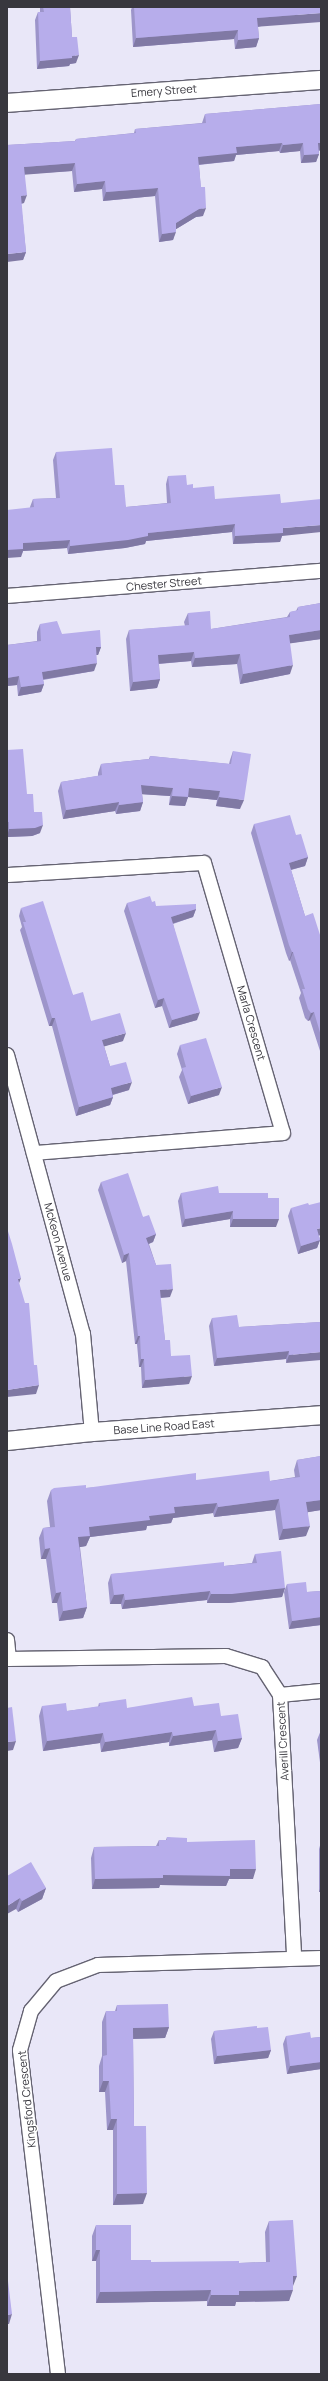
<!DOCTYPE html>
<style>
body{margin:0}
#map{position:relative;width:328px;height:2381px;overflow:hidden;background:#e9e7f8;font-family:Manrope,sans-serif}
div>[style]{position:absolute}
.roads{filter:drop-shadow(1px 0 #656372) drop-shadow(-1px 0 #656372) drop-shadow(0 1px #656372) drop-shadow(0 -1px #656372)}
.minor>*{height:14px;margin:-7px;padding:0 7px;transform-origin:7px;border-radius:7px;background:#fff}
.tertiary>*{height:18px;margin:-9px;padding:0 9px;transform-origin:9px;border-radius:9px;background:#fff}
.wall>*{inset:0;background:#9d95ca}
.shaded-wall>*{inset:0;background:#8079a4}
.building>*{inset:0;background:#b7adeb}
span{translate:-50% -50%;white-space:nowrap;text-align:center;line-height:1.15;-webkit-text-stroke:3px #fff;paint-order:stroke}
.street-label{font-size:11px;color:#38373e}
.frame{position:absolute;inset:0;border:8px solid #38373e;pointer-events:none}
</style>
<div id="map">
<div class="roads">
<div class="minor">
<div style="left:7px;top:596px;width:315px;rotate:-4.6deg"></div>
<div style="left:7px;top:875px;width:197px;rotate:-3.5deg"></div>
<div style="left:204px;top:863px;width:281px;rotate:73.7deg"></div>
<div style="left:283px;top:1133px;width:250px;rotate:175.4deg"></div>
<div style="left:7px;top:1055px;width:289px;rotate:74.8deg"></div>
<div style="left:83px;top:1334px;width:98px;rotate:84.8deg"></div>
<div style="left:7px;top:1640px;width:19px;rotate:84deg"></div>
<div style="left:7px;top:1659px;width:219px;rotate:-0.8deg"></div>
<div style="left:226px;top:1656px;width:38px;rotate:17deg"></div>
<div style="left:262px;top:1667px;width:33px;rotate:57deg"></div>
<div style="left:280px;top:1695px;width:262px;rotate:86.9deg"></div>
<div style="left:280px;top:1695px;width:41px;rotate:-5.6deg"></div>
<div style="left:58px;top:2374px;width:326px;rotate:-96.7deg"></div>
<div style="left:20px;top:2050px;width:41px;rotate:-74.2deg"></div>
<div style="left:31px;top:2011px;width:39px;rotate:-50deg"></div>
<div style="left:56px;top:1981px;width:45px;rotate:-20.9deg"></div>
<div style="left:98px;top:1965px;width:223px;rotate:-1.8deg"></div>
</div>
<div class="tertiary">
<div style="left:7px;top:103px;width:315px;rotate:-4.2deg"></div>
<div style="left:7px;top:1441px;width:85px;rotate:-6deg"></div>
<div style="left:92px;top:1432px;width:230px;rotate:-4.2deg"></div>
</div>
</div>
<div class="wall">
<div style="clip-path:polygon(40px 7px,70px 7px,72px 37px,76px 63px,70px 64px,69px 66px,37px 69px,35px 20px,38px 12px,40px 12px)"></div>
<div style="clip-path:polygon(132px 7px,321px 7px,258px 27px,259px 38px,256px 47px,235px 49px,234px 39px,133px 47px,131px 10px)"></div>
<div style="clip-path:polygon(321px 104px,321px 150px,319px 151px,319px 154px,316px 162px,301px 163px,300px 151px,280px 153px,279px 151px,236px 155px,234px 161px,199px 165px,203px 216px,196px 217px,176px 229px,173px 240px,159px 242px,155px 196px,103px 201px,102px 189px,74px 192px,72px 171px,25px 174px,24px 203px,21px 204px,26px 252px,23px 260px,7px 145px,75px 141px,76px 139px,134px 133px,135px 129px,202px 123px,205px 114px)"></div>
<div style="clip-path:polygon(56px 452px,115px 485px,126px 507px,167px 503px,166px 484px,168px 476px,215px 499px,282px 536px,280px 542px,233px 544px,232px 532px,146px 541px,145px 544px,125px 548px,68px 554px,67px 548px,23px 551px,21px 557px,30px 507px,33px 499px,56px 498px,53px 460px)"></div>
<div style="clip-path:polygon(321px 603px,321px 639px,290px 643px,290px 674px,240px 684px,237px 664px,192px 667px,191px 661px,159px 664px,160px 679px,157px 688px,130px 691px,126px 639px,129px 630px,185px 626px,184px 622px,188px 613px,211px 629px,287px 617px,290px 612px,296px 611px,298px 607px)"></div>
<div style="clip-path:polygon(40px 624px,62px 634px,101px 647px,98px 655px,96px 655px,94px 671px,43px 680px,44px 684px,41px 692px,18px 696px,17px 685px,7px 686px,7px 645px,37px 641px,37px 632px)"></div>
<div style="clip-path:polygon(7px 750px,34px 812px,40px 833px,32px 836px,7px 837px)"></div>
<div style="clip-path:polygon(233px 751px,240px 809px,216px 806px,217px 800px,188px 797px,185px 806px,169px 805px,170px 796px,142px 794px,143px 802px,140px 811px,116px 814px,115px 811px,63px 819px,58px 791px,61px 782px,98px 776px,98px 773px,101px 764px,149px 759px,150px 756px,229px 764px,230px 760px)"></div>
<div style="clip-path:polygon(254px 824px,296px 835px,308px 857px,305px 866px,291px 870px,305px 916px,321px 938px,321px 1054px,310px 1020px,308px 1021px,305px 1018px,299px 998px,301px 993px,290px 960px,289px 961px,286px 953px,251px 833px)"></div>
<div style="clip-path:polygon(152px 902px,156px 906px,196px 909px,193px 917px,173px 924px,197px 1020px,169px 1028px,162px 1006px,155px 1008px,124px 911px,127px 903px)"></div>
<div style="clip-path:polygon(21px 908px,73px 995px,91px 1021px,123px 1041px,104px 1046px,110px 1066px,129px 1090px,113px 1095px,113px 1097px,110px 1105px,76px 1116px,52px 1026px,49px 1026px,20px 930px,22px 927px,19px 916px)"></div>
<div style="clip-path:polygon(180px 1045px,219px 1095px,188px 1104px,179px 1077px,182px 1070px,177px 1054px)"></div>
<div style="clip-path:polygon(101px 1182px,143px 1217px,156px 1234px,153px 1242px,149px 1244px,156px 1265px,170px 1297px,160px 1298px,165px 1340px,171px 1356px,189px 1384px,142px 1388px,141px 1367px,139px 1367px,137px 1344px,135px 1344px,126px 1261px,122px 1263px,98px 1190px)"></div>
<div style="clip-path:polygon(181px 1193px,219px 1193px,268px 1198px,276px 1227px,230px 1227px,230px 1219px,182px 1227px,178px 1201px)"></div>
<div style="clip-path:polygon(291px 1208px,319px 1236px,320px 1240px,317px 1248px,298px 1254px,288px 1216px)"></div>
<div style="clip-path:polygon(212px 1318px,239px 1327px,321px 1322px,286px 1363px,286px 1359px,214px 1366px,209px 1326px)"></div>
<div style="clip-path:polygon(321px 1456px,321px 1510px,308px 1512px,306px 1536px,279px 1540px,275px 1510px,214px 1517px,213px 1513px,173px 1518px,171px 1523px,147px 1526px,146px 1530px,90px 1537px,86px 1546px,80px 1547px,87px 1607px,83px 1618px,59px 1621px,57px 1603px,52px 1603px,46px 1559px,41px 1559px,39px 1538px,43px 1528px,50px 1527px,47px 1501px,51px 1490px,86px 1488px,196px 1480px,270px 1481px,295px 1477px,294px 1470px,297px 1460px)"></div>
<div style="clip-path:polygon(255px 1554px,285px 1588px,282px 1597px,229px 1603px,207px 1603px,207px 1600px,122px 1609px,121px 1604px,110px 1604px,108px 1583px,111px 1574px,224px 1566px,252px 1563px)"></div>
<div style="clip-path:polygon(287px 1584px,307px 1592px,321px 1591px,321px 1625px,289px 1629px,284px 1592px)"></div>
<div style="clip-path:polygon(99px 1703px,127px 1708px,194px 1706px,221px 1716px,242px 1738px,238px 1748px,214px 1752px,212px 1740px,169px 1746px,169px 1742px,101px 1752px,100px 1743px,43px 1751px,39px 1716px,42px 1706px,67px 1711px,98px 1707px)"></div>
<div style="clip-path:polygon(321px 1730px,321px 1770px,317px 1740px)"></div>
<div style="clip-path:polygon(167px 1837px,187px 1842px,253px 1879px,229px 1879px,226px 1886px,160px 1885px,159px 1888px,92px 1889px,91px 1858px,94px 1847px,156px 1846px,159px 1840px,166px 1840px)"></div>
<div style="clip-path:polygon(321px 1842px,321px 1892px,319px 1892px,319px 1849px)"></div>
<div style="clip-path:polygon(7px 1876px,46px 1888px,42px 1899px,18px 1912px,16px 1909px)"></div>
<div style="clip-path:polygon(117px 2005px,169px 2027px,165px 2038px,133px 2039px,134px 2126px,143px 2204px,113px 2205px,113px 2130px,107px 2130px,105px 2092px,99px 2092px,99px 2066px,102px 2056px,102px 2022px,106px 2011px,115px 2011px)"></div>
<div style="clip-path:polygon(257px 2028px,271px 2050px,268px 2058px,214px 2064px,211px 2039px,214px 2031px)"></div>
<div style="clip-path:polygon(286px 2036px,311px 2038px,321px 2037px,321px 2069px,287px 2074px,283px 2044px)"></div>
<div style="clip-path:polygon(269px 2221px,293px 2285px,289px 2301px,236px 2302px,235px 2306px,207px 2306px,207px 2301px,96px 2303px,96px 2261px,92px 2261px,92px 2236px,96px 2225px,131px 2260px,151px 2262px,239px 2263px,266px 2262px,265px 2232px)"></div>
</div>
<div class="shaded-wall">
<div style="clip-path:polygon(321px 13px,321px 22px,254px 27px,257px 18px)"></div>
<div style="clip-path:polygon(238px 30px,234px 39px,133px 47px,136px 38px)"></div>
<div style="clip-path:polygon(259px 38px,256px 47px,235px 49px,238px 40px)"></div>
<div style="clip-path:polygon(79px 55px,76px 63px,70px 64px,69px 66px,37px 69px,40px 61px)"></div>
<div style="clip-path:polygon(282px 143px,279px 151px,236px 155px,234px 161px,195px 165px,198px 157px,236px 147px)"></div>
<div style="clip-path:polygon(303px 143px,300px 151px,280px 153px,283px 145px)"></div>
<div style="clip-path:polygon(318px 143px,321px 143px,321px 150px,315px 151px)"></div>
<div style="clip-path:polygon(319px 154px,316px 162px,301px 163px,304px 155px)"></div>
<div style="clip-path:polygon(75px 163px,72px 171px,21px 175px,24px 167px)"></div>
<div style="clip-path:polygon(105px 181px,102px 189px,74px 192px,77px 184px)"></div>
<div style="clip-path:polygon(158px 188px,155px 196px,103px 201px,106px 192px)"></div>
<div style="clip-path:polygon(27px 195px,24px 203px,18px 204px,21px 196px)"></div>
<div style="clip-path:polygon(206px 208px,203px 216px,196px 217px,173px 231px,176px 223px,199px 209px)"></div>
<div style="clip-path:polygon(176px 232px,173px 240px,159px 242px,162px 234px)"></div>
<div style="clip-path:polygon(26px 252px,23px 260px,7px 262px,7px 254px)"></div>
<div style="clip-path:polygon(235px 524px,232px 532px,146px 541px,145px 544px,125px 548px,68px 554px,70px 546px,148px 533px)"></div>
<div style="clip-path:polygon(321px 525px,321px 532px,282px 536px,280px 542px,233px 544px,235px 536px,283px 528px)"></div>
<div style="clip-path:polygon(70px 540px,67px 548px,23px 551px,21px 557px,7px 558px,7px 550px,23px 543px)"></div>
<div style="clip-path:polygon(321px 630px,321px 639px,286px 644px,289px 635px)"></div>
<div style="clip-path:polygon(96px 647px,101px 647px,98px 655px,93px 655px)"></div>
<div style="clip-path:polygon(194px 652px,191px 661px,155px 664px,158px 655px)"></div>
<div style="clip-path:polygon(240px 654px,237px 664px,192px 667px,195px 658px)"></div>
<div style="clip-path:polygon(97px 663px,94px 671px,39px 680px,42px 672px)"></div>
<div style="clip-path:polygon(293px 665px,290px 674px,240px 684px,243px 674px)"></div>
<div style="clip-path:polygon(19px 676px,17px 685px,7px 686px,7px 678px)"></div>
<div style="clip-path:polygon(160px 679px,157px 688px,130px 691px,133px 682px)"></div>
<div style="clip-path:polygon(44px 684px,41px 692px,18px 696px,21px 687px)"></div>
<div style="clip-path:polygon(141px 785px,173px 788px,170px 796px,138px 794px)"></div>
<div style="clip-path:polygon(189px 788px,220px 791px,217px 800px,188px 797px,185px 806px,169px 805px,172px 796px)"></div>
<div style="clip-path:polygon(219px 797px,244px 800px,240px 809px,216px 806px)"></div>
<div style="clip-path:polygon(119px 802px,115px 811px,63px 819px,66px 810px)"></div>
<div style="clip-path:polygon(143px 802px,140px 811px,116px 814px,119px 805px)"></div>
<div style="clip-path:polygon(43px 825px,40px 833px,32px 836px,7px 837px,9px 829px)"></div>
<div style="clip-path:polygon(308px 857px,305px 866px,286px 871px,289px 863px)"></div>
<div style="clip-path:polygon(196px 909px,193px 917px,168px 925px,171px 917px)"></div>
<div style="clip-path:polygon(292px 952px,293px 952px,290px 960px,289px 961px)"></div>
<div style="clip-path:polygon(164px 998px,162px 1006px,155px 1008px,158px 1000px)"></div>
<div style="clip-path:polygon(200px 1012px,197px 1020px,169px 1028px,172px 1020px)"></div>
<div style="clip-path:polygon(314px 1012px,310px 1020px,308px 1021px,311px 1013px)"></div>
<div style="clip-path:polygon(52px 1018px,55px 1018px,52px 1026px,49px 1026px)"></div>
<div style="clip-path:polygon(126px 1033px,123px 1041px,99px 1048px,102px 1040px)"></div>
<div style="clip-path:polygon(132px 1082px,129px 1090px,108px 1096px,111px 1088px)"></div>
<div style="clip-path:polygon(222px 1087px,219px 1095px,188px 1104px,191px 1096px)"></div>
<div style="clip-path:polygon(113px 1097px,110px 1105px,76px 1116px,79px 1107px)"></div>
<div style="clip-path:polygon(233px 1211px,230px 1219px,182px 1227px,185px 1219px)"></div>
<div style="clip-path:polygon(233px 1219px,279px 1219px,276px 1227px,230px 1227px)"></div>
<div style="clip-path:polygon(321px 1228px,321px 1235px,314px 1237px,317px 1229px)"></div>
<div style="clip-path:polygon(156px 1234px,153px 1242px,143px 1246px,146px 1238px)"></div>
<div style="clip-path:polygon(320px 1240px,317px 1248px,298px 1254px,301px 1246px)"></div>
<div style="clip-path:polygon(129px 1253px,126px 1261px,122px 1263px,124px 1255px)"></div>
<div style="clip-path:polygon(21px 1278px,18px 1286px,18px 1279px)"></div>
<div style="clip-path:polygon(173px 1289px,170px 1297px,157px 1298px,160px 1290px)"></div>
<div style="clip-path:polygon(138px 1336px,140px 1336px,137px 1344px,135px 1344px)"></div>
<div style="clip-path:polygon(289px 1351px,286px 1359px,214px 1366px,217px 1358px)"></div>
<div style="clip-path:polygon(321px 1352px,321px 1360px,286px 1363px,289px 1355px)"></div>
<div style="clip-path:polygon(141px 1359px,144px 1359px,141px 1367px,139px 1367px)"></div>
<div style="clip-path:polygon(192px 1376px,189px 1384px,142px 1388px,145px 1380px)"></div>
<div style="clip-path:polygon(39px 1385px,36px 1394px,7px 1397px,7px 1390px)"></div>
<div style="clip-path:polygon(279px 1499px,275px 1510px,214px 1517px,218px 1507px)"></div>
<div style="clip-path:polygon(321px 1500px,321px 1510px,303px 1513px,306px 1502px)"></div>
<div style="clip-path:polygon(217px 1503px,213px 1513px,173px 1518px,171px 1523px,147px 1526px,146px 1530px,90px 1537px,86px 1546px,75px 1548px,78px 1537px,89px 1527px,149px 1516px,174px 1507px)"></div>
<div style="clip-path:polygon(310px 1526px,306px 1536px,279px 1540px,283px 1529px)"></div>
<div style="clip-path:polygon(50px 1548px,46px 1559px,41px 1559px,45px 1549px)"></div>
<div style="clip-path:polygon(285px 1588px,282px 1597px,229px 1603px,207px 1603px,211px 1594px)"></div>
<div style="clip-path:polygon(210px 1591px,207px 1600px,122px 1609px,125px 1600px)"></div>
<div style="clip-path:polygon(61px 1592px,57px 1603px,52px 1603px,56px 1593px)"></div>
<div style="clip-path:polygon(124px 1594px,121px 1604px,110px 1604px,114px 1595px)"></div>
<div style="clip-path:polygon(87px 1607px,83px 1618px,59px 1621px,63px 1611px)"></div>
<div style="clip-path:polygon(321px 1617px,321px 1625px,289px 1629px,292px 1621px)"></div>
<div style="clip-path:polygon(216px 1730px,212px 1740px,169px 1746px,173px 1736px)"></div>
<div style="clip-path:polygon(172px 1732px,169px 1742px,101px 1752px,105px 1742px)"></div>
<div style="clip-path:polygon(103px 1733px,100px 1743px,43px 1751px,47px 1741px)"></div>
<div style="clip-path:polygon(242px 1738px,238px 1748px,214px 1752px,218px 1741px)"></div>
<div style="clip-path:polygon(16px 1741px,13px 1750px,7px 1751px,7px 1742px)"></div>
<div style="clip-path:polygon(230px 1869px,256px 1869px,253px 1879px,229px 1879px,226px 1886px,160px 1885px,159px 1888px,92px 1889px,95px 1879px,163px 1875px)"></div>
<div style="clip-path:polygon(321px 1886px,321px 1892px,319px 1892px)"></div>
<div style="clip-path:polygon(46px 1888px,42px 1899px,18px 1912px,22px 1901px)"></div>
<div style="clip-path:polygon(20px 1898px,16px 1909px,7px 1914px,7px 1906px)"></div>
<div style="clip-path:polygon(169px 2027px,165px 2038px,129px 2039px,133px 2028px)"></div>
<div style="clip-path:polygon(271px 2050px,268px 2058px,214px 2064px,217px 2056px)"></div>
<div style="clip-path:polygon(321px 2062px,321px 2069px,287px 2074px,290px 2066px)"></div>
<div style="clip-path:polygon(103px 2081px,109px 2081px,105px 2092px,99px 2092px)"></div>
<div style="clip-path:polygon(111px 2119px,117px 2119px,113px 2130px,107px 2130px)"></div>
<div style="clip-path:polygon(147px 2193px,143px 2204px,113px 2205px,117px 2194px)"></div>
<div style="clip-path:polygon(96px 2250px,100px 2250px,96px 2261px,92px 2261px)"></div>
<div style="clip-path:polygon(293px 2276px,297px 2276px,293px 2286px)"></div>
<div style="clip-path:polygon(211px 2290px,207px 2301px,96px 2303px,100px 2292px)"></div>
<div style="clip-path:polygon(293px 2290px,289px 2301px,236px 2302px,235px 2306px,207px 2306px,211px 2295px,239px 2291px)"></div>
<div style="clip-path:polygon(12px 2314px,9px 2324px,7px 2324px,7px 2315px)"></div>
</div>
<div class="building">
<div style="clip-path:polygon(43px 7px,70px 7px,72px 37px,77px 37px,79px 55px,72px 56px,72px 58px,40px 61px,38px 12px,44px 12px)"></div>
<div style="clip-path:polygon(134px 7px,321px 7px,321px 13px,257px 18px,259px 38px,238px 40px,238px 30px,136px 38px)"></div>
<div style="clip-path:polygon(321px 104px,321px 143px,318px 143px,319px 154px,304px 155px,303px 143px,283px 145px,282px 143px,236px 147px,237px 153px,198px 157px,201px 187px,205px 187px,206px 208px,199px 209px,176px 223px,176px 232px,162px 234px,158px 188px,106px 192px,105px 181px,77px 184px,75px 163px,24px 167px,27px 195px,21px 196px,26px 252px,7px 254px,7px 145px,76px 141px,76px 139px,136px 133px,135px 129px,206px 123px,205px 114px)"></div>
<div style="clip-path:polygon(112px 448px,115px 485px,124px 485px,126px 507px,171px 503px,168px 476px,186px 475px,187px 485px,193px 484px,193px 488px,214px 486px,215px 499px,280px 494px,281px 503px,321px 499px,321px 525px,283px 528px,283px 533px,235px 536px,235px 524px,148px 533px,148px 536px,128px 540px,70px 546px,70px 540px,23px 543px,23px 549px,7px 550px,7px 510px,34px 507px,33px 499px,60px 498px,56px 452px)"></div>
<div style="clip-path:polygon(321px 603px,321px 630px,289px 635px,293px 665px,243px 674px,240px 654px,195px 658px,194px 652px,158px 655px,160px 679px,133px 682px,129px 630px,189px 625px,188px 613px,210px 611px,211px 629px,290px 617px,290px 612px,298px 610px,298px 607px)"></div>
<div style="clip-path:polygon(57px 621px,62px 634px,100px 630px,101px 647px,96px 647px,97px 663px,42px 672px,44px 684px,21px 687px,19px 676px,7px 678px,7px 645px,41px 641px,40px 624px)"></div>
<div style="clip-path:polygon(23px 749px,27px 794px,33px 794px,34px 812px,42px 812px,43px 825px,35px 828px,9px 829px,9px 822px,7px 822px,7px 750px)"></div>
<div style="clip-path:polygon(233px 751px,251px 754px,244px 800px,219px 797px,220px 791px,189px 788px,188px 797px,172px 796px,173px 788px,141px 785px,143px 802px,119px 805px,119px 802px,66px 810px,61px 782px,102px 775px,101px 764px,150px 759px,150px 756px,231px 764px)"></div>
<div style="clip-path:polygon(290px 815px,296px 835px,301px 834px,308px 857px,289px 863px,305px 916px,313px 913px,321px 938px,321px 1036px,314px 1012px,311px 1013px,308px 1009px,302px 989px,305px 989px,293px 952px,292px 952px,289px 945px,254px 824px)"></div>
<div style="clip-path:polygon(150px 896px,152px 902px,155px 901px,156px 906px,196px 904px,196px 909px,171px 917px,200px 1012px,172px 1020px,164px 998px,158px 1000px,127px 903px)"></div>
<div style="clip-path:polygon(43px 901px,73px 995px,83px 992px,91px 1021px,120px 1013px,126px 1033px,102px 1040px,110px 1066px,126px 1062px,132px 1082px,111px 1088px,113px 1097px,79px 1107px,55px 1018px,52px 1018px,23px 922px,26px 922px,21px 908px)"></div>
<div style="clip-path:polygon(206px 1038px,222px 1087px,191px 1096px,182px 1068px,186px 1067px,180px 1045px)"></div>
<div style="clip-path:polygon(128px 1173px,143px 1217px,149px 1215px,156px 1234px,146px 1238px,156px 1265px,171px 1264px,173px 1289px,160px 1290px,165px 1340px,170px 1340px,171px 1356px,190px 1355px,192px 1376px,145px 1380px,144px 1359px,141px 1359px,140px 1336px,138px 1336px,129px 1253px,124px 1255px,101px 1182px)"></div>
<div style="clip-path:polygon(218px 1186px,219px 1193px,268px 1193px,268px 1198px,279px 1198px,279px 1219px,233px 1219px,233px 1211px,185px 1219px,181px 1193px)"></div>
<div style="clip-path:polygon(321px 1202px,321px 1228px,317px 1229px,320px 1240px,301px 1246px,291px 1208px,308px 1203px,309px 1205px)"></div>
<div style="clip-path:polygon(7px 1228px,12px 1244px,21px 1278px,18px 1279px,25px 1303px,29px 1303px,34px 1365px,37px 1365px,39px 1385px,7px 1390px)"></div>
<div style="clip-path:polygon(237px 1315px,239px 1327px,321px 1322px,321px 1352px,289px 1355px,289px 1351px,217px 1358px,212px 1318px)"></div>
<div style="clip-path:polygon(321px 1456px,321px 1500px,306px 1502px,310px 1526px,283px 1529px,279px 1499px,218px 1507px,217px 1503px,174px 1507px,175px 1513px,149px 1516px,150px 1520px,89px 1527px,90px 1536px,78px 1537px,87px 1607px,63px 1611px,61px 1592px,56px 1593px,50px 1548px,45px 1549px,43px 1528px,55px 1527px,51px 1490px,54px 1488px,86px 1485px,86px 1488px,196px 1473px,196px 1480px,269px 1471px,270px 1481px,300px 1477px,297px 1460px)"></div>
<div style="clip-path:polygon(281px 1551px,285px 1588px,232px 1594px,211px 1594px,210px 1591px,125px 1600px,124px 1594px,114px 1595px,111px 1574px,224px 1562px,224px 1566px,257px 1563px,255px 1554px)"></div>
<div style="clip-path:polygon(306px 1582px,307px 1592px,321px 1591px,321px 1617px,292px 1621px,287px 1584px)"></div>
<div style="clip-path:polygon(192px 1697px,194px 1706px,219px 1703px,221px 1716px,238px 1714px,242px 1738px,218px 1741px,216px 1730px,173px 1736px,172px 1732px,105px 1742px,103px 1733px,47px 1741px,42px 1706px,66px 1703px,67px 1711px,100px 1706px,99px 1703px,126px 1699px,127px 1708px)"></div>
<div style="clip-path:polygon(12px 1707px,16px 1741px,7px 1742px,7px 1708px)"></div>
<div style="clip-path:polygon(167px 1837px,187px 1838px,187px 1842px,255px 1840px,256px 1869px,230px 1869px,230px 1876px,163px 1875px,163px 1878px,95px 1879px,94px 1847px,159px 1846px,159px 1840px,167px 1840px)"></div>
<div style="clip-path:polygon(31px 1862px,46px 1888px,22px 1901px,20px 1898px,7px 1906px,7px 1876px)"></div>
<div style="clip-path:polygon(168px 2004px,169px 2027px,133px 2028px,134px 2126px,146px 2126px,147px 2193px,117px 2194px,117px 2119px,111px 2119px,109px 2081px,103px 2081px,103px 2056px,107px 2055px,106px 2011px,117px 2011px,117px 2005px)"></div>
<div style="clip-path:polygon(257px 2026px,257px 2028px,268px 2027px,271px 2050px,217px 2056px,214px 2031px)"></div>
<div style="clip-path:polygon(310px 2032px,311px 2038px,321px 2037px,321px 2062px,290px 2066px,286px 2036px)"></div>
<div style="clip-path:polygon(293px 2220px,297px 2276px,293px 2276px,293px 2290px,239px 2291px,239px 2295px,211px 2295px,211px 2290px,100px 2292px,100px 2250px,96px 2250px,96px 2225px,131px 2225px,131px 2260px,151px 2260px,151px 2262px,239px 2261px,239px 2263px,270px 2262px,269px 2221px)"></div>
<div style="clip-path:polygon(8px 2281px,12px 2314px,7px 2315px,7px 2282px)"></div>
</div>
<div class="street-label">
<span style="left:164px;top:91px;rotate:-4deg">Emery Street</span>
<span style="left:164px;top:584px;rotate:-5deg">Chester Street</span>
<span style="left:251px;top:1023px;rotate:74deg">Marla Crescent</span>
<span style="left:58px;top:1242px;rotate:75deg">McKeon Avenue</span>
<span style="left:164px;top:1427px;rotate:-4deg">Base Line Road East</span>
<span style="left:283px;top:1741px;rotate:-93deg">Averill Crescent</span>
<span style="left:27px;top:2099px;rotate:-96deg">Kingsford Crescent</span>
</div>
<div class="frame"></div>
</div>
